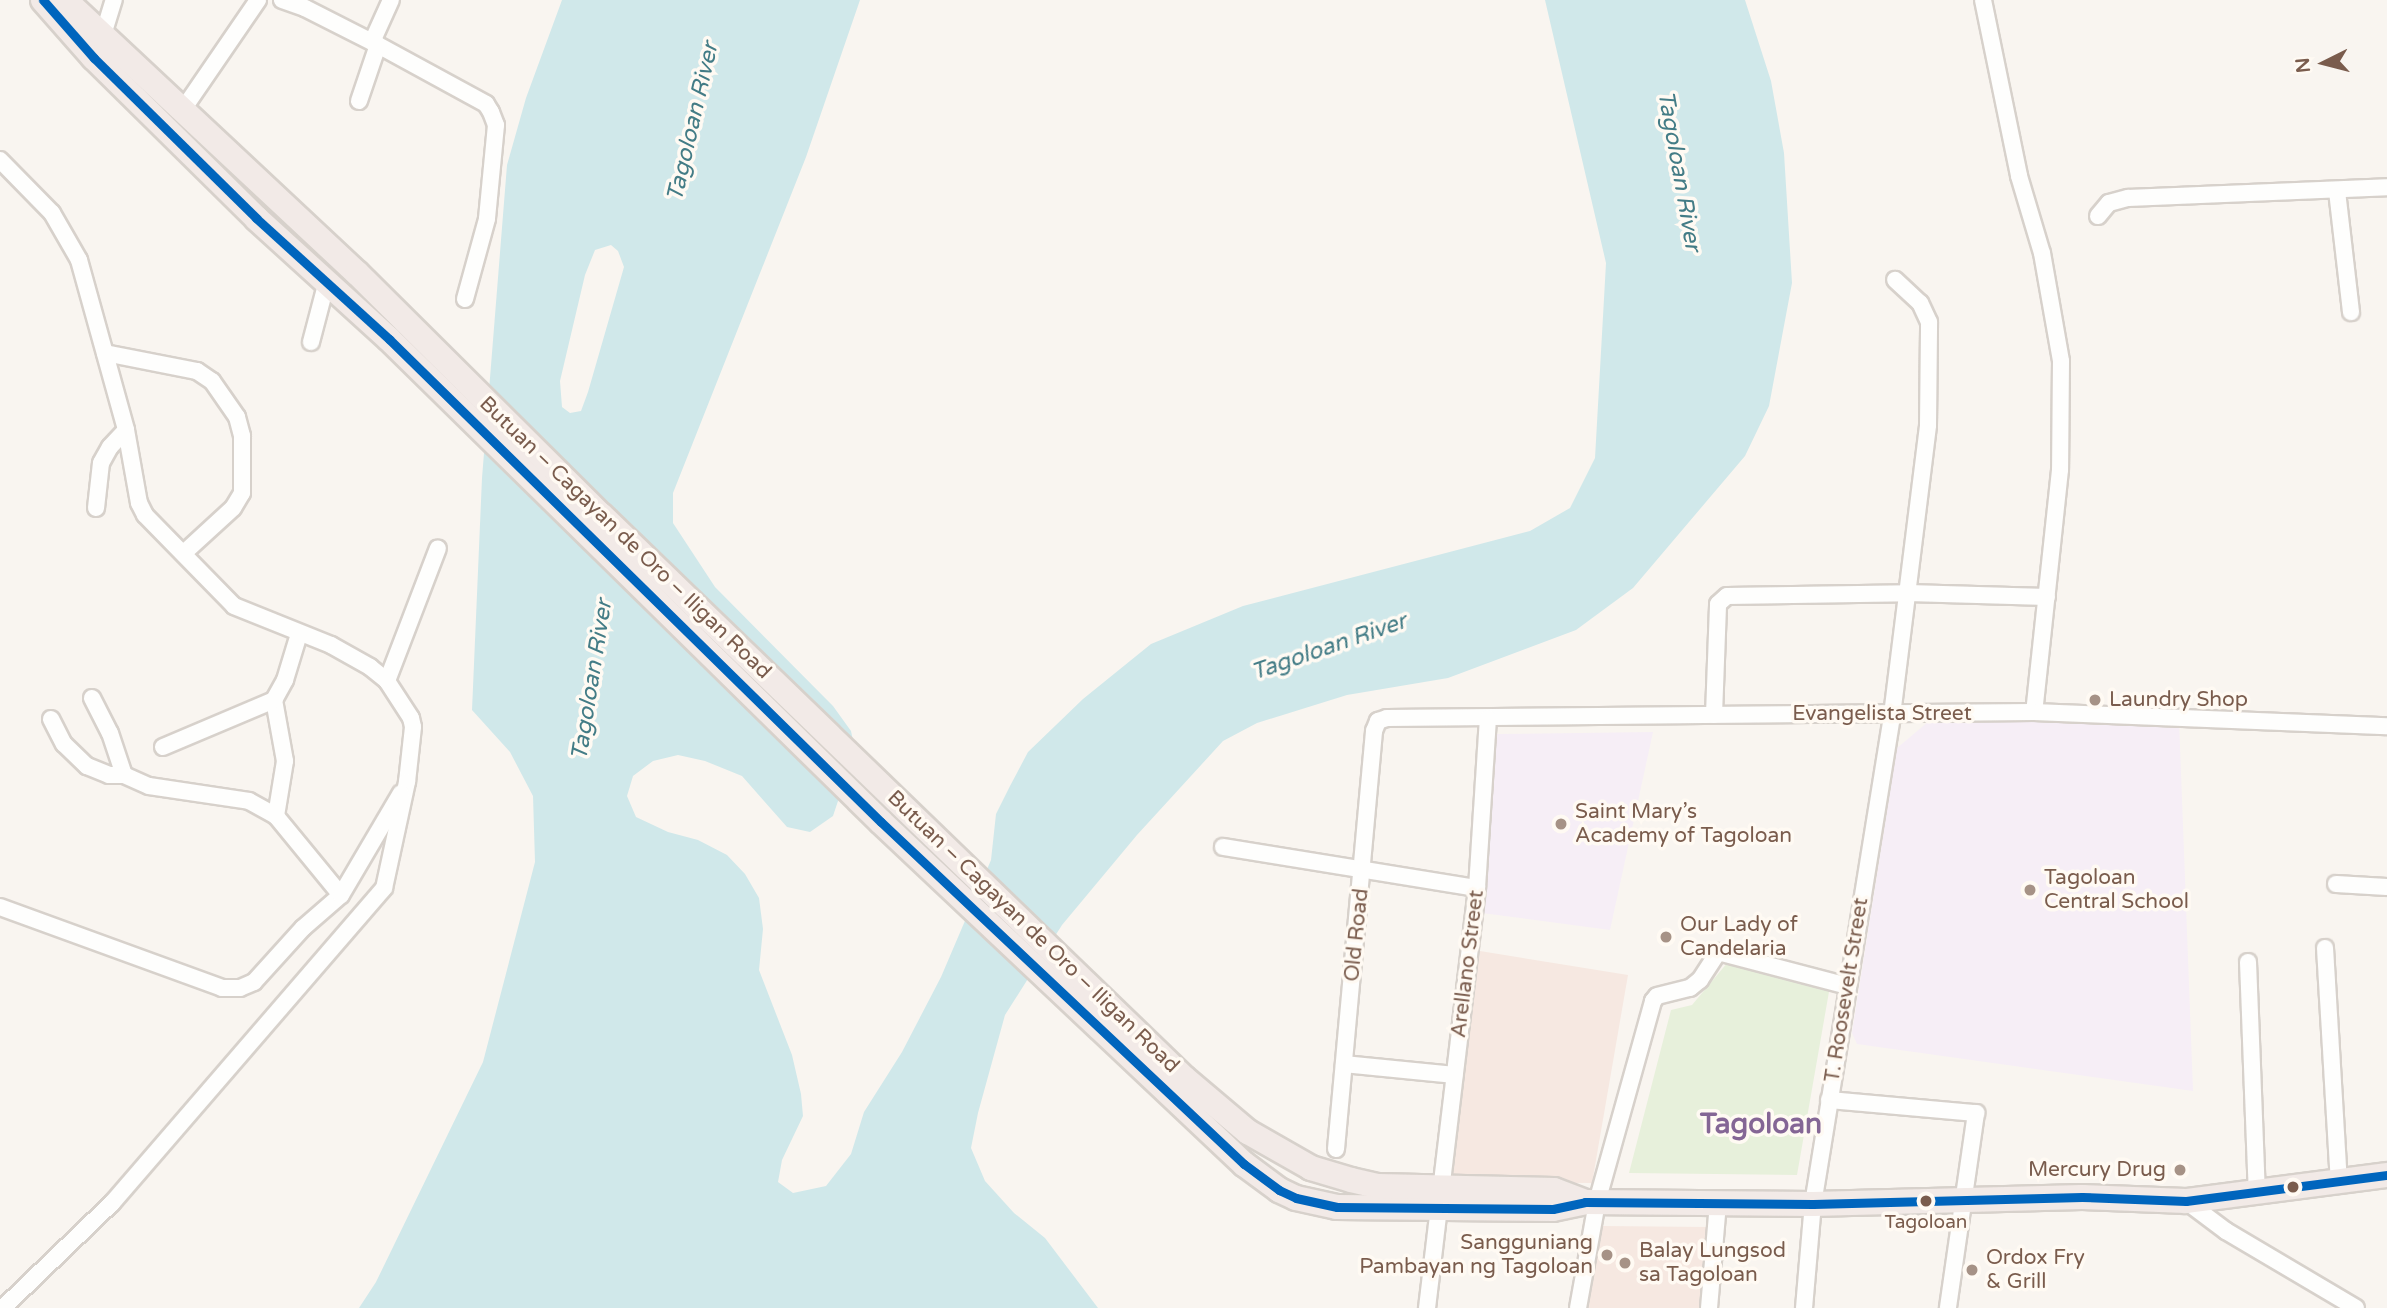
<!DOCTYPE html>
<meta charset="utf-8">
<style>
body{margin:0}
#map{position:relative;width:2387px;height:1308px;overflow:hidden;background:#f9f5f0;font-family:"Varela Round",sans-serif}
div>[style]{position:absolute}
.commercial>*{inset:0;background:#f6e8e1}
.education>*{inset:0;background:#f6eef6}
.green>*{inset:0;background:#e7f0db}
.water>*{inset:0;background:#d0e8ea}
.roads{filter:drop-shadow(2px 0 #d7d1cb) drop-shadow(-2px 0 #d7d1cb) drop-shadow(0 2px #d7d1cb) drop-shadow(0 -2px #d7d1cb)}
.minor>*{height:16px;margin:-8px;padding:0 8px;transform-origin:8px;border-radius:8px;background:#fefefd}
.highway>*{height:24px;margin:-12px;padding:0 12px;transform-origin:12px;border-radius:12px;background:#f2eae7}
.bus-1>*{height:9px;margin:-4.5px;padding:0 4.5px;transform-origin:4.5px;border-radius:4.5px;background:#0065bd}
.dots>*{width:19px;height:19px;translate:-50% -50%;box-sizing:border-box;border:4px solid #fffaf3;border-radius:50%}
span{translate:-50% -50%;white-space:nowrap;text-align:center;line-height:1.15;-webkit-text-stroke:7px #fffaf3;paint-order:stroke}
.bus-label{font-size:19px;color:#7a5c4d}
.street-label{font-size:21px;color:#7a5c4d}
.poi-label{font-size:21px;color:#7a5c4d}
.left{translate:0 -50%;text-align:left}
.right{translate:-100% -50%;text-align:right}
.water-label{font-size:23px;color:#437c86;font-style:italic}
.district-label{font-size:28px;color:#846695;font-weight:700}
.north{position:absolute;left:2289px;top:28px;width:70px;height:70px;-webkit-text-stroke:5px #fffaf3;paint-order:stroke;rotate:264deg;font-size:19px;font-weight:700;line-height:28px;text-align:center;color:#7a5c4d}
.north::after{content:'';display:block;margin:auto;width:24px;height:32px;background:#7a5c4d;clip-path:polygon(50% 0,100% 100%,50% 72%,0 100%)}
</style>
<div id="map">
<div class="commercial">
<div style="clip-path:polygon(1480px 951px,1628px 975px,1592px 1183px,1449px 1182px)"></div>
<div style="clip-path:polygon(1602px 1226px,1708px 1227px,1703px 1308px,1588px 1308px)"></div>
</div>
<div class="education">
<div style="clip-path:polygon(2179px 720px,2193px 1091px,1857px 1044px,1852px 1033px,1897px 748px,1928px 722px)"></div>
<div style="clip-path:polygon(1653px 732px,1610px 930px,1482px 913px,1497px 734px)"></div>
</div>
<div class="green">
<div style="clip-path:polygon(1728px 962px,1830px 986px,1797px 1175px,1629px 1173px,1671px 1010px,1692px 1005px)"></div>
</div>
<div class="water">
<div style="clip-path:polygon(evenodd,562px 0,860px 0,806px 157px,673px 493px,673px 523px,715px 587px,833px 706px,851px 731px,855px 750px,833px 816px,810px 832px,787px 827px,742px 776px,705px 761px,678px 755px,653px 761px,633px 776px,627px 796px,636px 817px,668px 832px,698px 840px,727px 855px,745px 874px,759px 898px,763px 929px,759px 970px,792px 1055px,801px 1094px,803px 1116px,782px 1160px,778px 1182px,793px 1193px,826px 1186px,851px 1154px,864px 1112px,902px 1052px,941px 977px,991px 860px,996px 814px,1010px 786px,1028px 752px,1083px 699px,1151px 644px,1243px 606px,1530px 531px,1570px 508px,1595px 458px,1606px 263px,1545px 0,1745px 0,1771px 81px,1784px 153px,1792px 283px,1769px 406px,1745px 456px,1633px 588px,1576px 630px,1448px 678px,1347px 695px,1257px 723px,1223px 741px,1137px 835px,1062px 925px,1005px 1015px,978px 1113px,971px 1148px,985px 1181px,1014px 1213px,1045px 1238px,1098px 1308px,359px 1308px,376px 1282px,483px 1062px,535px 862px,533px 796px,510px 752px,472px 710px,482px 478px,507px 165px,526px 98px,562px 0,611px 245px,618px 251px,624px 267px,588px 392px,581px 411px,570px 413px,562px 407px,560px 381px,585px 275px,595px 250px,611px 245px)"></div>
</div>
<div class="roads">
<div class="minor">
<div style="left:282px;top:0;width:24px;rotate:19deg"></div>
<div style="left:305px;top:8px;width:82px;rotate:26.9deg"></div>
<div style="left:378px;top:45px;width:123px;rotate:28.6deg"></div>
<div style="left:486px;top:104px;width:9px;rotate:58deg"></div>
<div style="left:491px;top:112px;width:14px;rotate:69deg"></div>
<div style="left:496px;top:125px;width:94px;rotate:95.5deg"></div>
<div style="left:487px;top:219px;width:83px;rotate:105.4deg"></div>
<div style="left:1983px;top:0;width:180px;rotate:78.4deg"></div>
<div style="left:2019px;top:176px;width:80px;rotate:73.4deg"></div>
<div style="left:2042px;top:253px;width:110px;rotate:80deg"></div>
<div style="left:2061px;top:361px;width:109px;rotate:90.5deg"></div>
<div style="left:2060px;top:470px;width:243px;rotate:96.1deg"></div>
<div style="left:103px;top:35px;width:37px;rotate:-73deg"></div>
<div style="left:372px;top:42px;width:46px;rotate:-65.7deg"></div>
<div style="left:359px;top:101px;width:59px;rotate:-71.3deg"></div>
<div style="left:184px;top:108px;width:131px;rotate:-55.6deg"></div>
<div style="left:0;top:160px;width:74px;rotate:45.5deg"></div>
<div style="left:52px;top:213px;width:54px;rotate:60.1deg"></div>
<div style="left:79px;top:260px;width:176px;rotate:74.5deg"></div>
<div style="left:126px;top:430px;width:74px;rotate:79.9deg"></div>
<div style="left:139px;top:503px;width:13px;rotate:63deg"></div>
<div style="left:145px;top:515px;width:127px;rotate:45.6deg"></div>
<div style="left:234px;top:606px;width:105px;rotate:21.9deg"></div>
<div style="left:331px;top:645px;width:45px;rotate:29.4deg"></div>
<div style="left:370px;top:667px;width:22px;rotate:39deg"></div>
<div style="left:387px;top:681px;width:44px;rotate:57deg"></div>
<div style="left:411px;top:718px;width:9px;rotate:77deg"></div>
<div style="left:413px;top:727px;width:55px;rotate:96.2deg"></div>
<div style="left:407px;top:782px;width:108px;rotate:102.2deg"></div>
<div style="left:384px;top:888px;width:416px;rotate:130.8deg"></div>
<div style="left:112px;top:1203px;width:151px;rotate:136.1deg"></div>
<div style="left:2337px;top:191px;width:122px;rotate:83.4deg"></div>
<div style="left:2098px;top:216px;width:17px;rotate:-50deg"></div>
<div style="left:2109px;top:203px;width:20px;rotate:-15deg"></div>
<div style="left:2128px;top:198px;width:259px;rotate:-2.4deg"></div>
<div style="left:311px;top:342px;width:59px;rotate:-75.3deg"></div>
<div style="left:105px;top:353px;width:94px;rotate:11.1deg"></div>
<div style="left:197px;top:371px;width:18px;rotate:34deg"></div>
<div style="left:212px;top:381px;width:44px;rotate:55.2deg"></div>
<div style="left:237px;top:417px;width:20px;rotate:75deg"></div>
<div style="left:242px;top:436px;width:57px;rotate:90deg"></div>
<div style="left:242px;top:493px;width:17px;rotate:121deg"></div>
<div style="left:233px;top:508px;width:65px;rotate:137.5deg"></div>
<div style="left:96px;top:508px;width:45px;rotate:-83.7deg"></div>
<div style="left:101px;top:463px;width:18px;rotate:-61deg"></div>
<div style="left:110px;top:447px;width:23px;rotate:-47deg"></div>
<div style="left:387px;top:681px;width:142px;rotate:-69deg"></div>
<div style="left:92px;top:698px;width:39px;rotate:63deg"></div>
<div style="left:110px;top:733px;width:44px;rotate:71.6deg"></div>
<div style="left:124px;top:775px;width:27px;rotate:24deg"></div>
<div style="left:149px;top:786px;width:101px;rotate:8.5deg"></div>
<div style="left:249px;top:801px;width:31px;rotate:29deg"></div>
<div style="left:276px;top:816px;width:102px;rotate:50.6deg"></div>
<div style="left:274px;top:700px;width:62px;rotate:79.8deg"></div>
<div style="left:285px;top:761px;width:56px;rotate:99.3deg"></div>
<div style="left:1714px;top:715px;width:111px;rotate:-87.9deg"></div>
<div style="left:1718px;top:604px;width:12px;rotate:-42deg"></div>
<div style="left:1727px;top:596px;width:181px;rotate:-0.9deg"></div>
<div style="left:1908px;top:593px;width:139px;rotate:1.6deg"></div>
<div style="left:51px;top:719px;width:28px;rotate:63deg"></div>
<div style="left:64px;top:744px;width:32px;rotate:44deg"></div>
<div style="left:87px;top:766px;width:24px;rotate:22deg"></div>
<div style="left:109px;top:775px;width:15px"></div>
<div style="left:163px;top:747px;width:121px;rotate:-22.9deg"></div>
<div style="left:274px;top:700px;width:23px;rotate:-61deg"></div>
<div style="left:285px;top:680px;width:48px;rotate:-73.1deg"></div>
<div style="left:1223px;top:847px;width:257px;rotate:9.2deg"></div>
<div style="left:2336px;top:884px;width:51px;rotate:3.4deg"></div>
<div style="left:0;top:907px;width:236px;rotate:20deg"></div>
<div style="left:222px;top:988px;width:18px"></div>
<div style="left:240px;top:988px;width:15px;rotate:-23deg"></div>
<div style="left:254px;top:982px;width:73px;rotate:-47.8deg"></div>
<div style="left:303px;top:928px;width:50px;rotate:-41deg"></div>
<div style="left:341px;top:895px;width:118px;rotate:-59.5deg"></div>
<div style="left:2325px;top:948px;width:235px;rotate:86.6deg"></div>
<div style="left:2248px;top:962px;width:231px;rotate:87.8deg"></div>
<div style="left:1344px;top:1064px;width:111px;rotate:5.7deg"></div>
<div style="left:1829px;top:1100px;width:148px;rotate:5.1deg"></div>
<div style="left:1976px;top:1113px;width:197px;rotate:98.2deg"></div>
<div style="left:1336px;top:1149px;width:420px;rotate:-84.8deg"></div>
<div style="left:1374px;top:731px;width:11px;rotate:-68deg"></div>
<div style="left:1378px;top:721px;width:9px;rotate:-18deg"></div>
<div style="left:1387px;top:718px;width:647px;rotate:-0.53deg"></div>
<div style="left:2034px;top:712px;width:353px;rotate:2.3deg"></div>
<div style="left:2186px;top:1201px;width:50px;rotate:36.9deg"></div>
<div style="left:2226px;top:1231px;width:151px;rotate:30.6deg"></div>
<div style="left:1427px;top:1308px;width:423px;rotate:-83.2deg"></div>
<div style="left:1477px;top:888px;width:170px;rotate:-86.3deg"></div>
<div style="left:1578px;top:1308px;width:108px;rotate:-79.8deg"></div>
<div style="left:1597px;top:1202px;width:209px;rotate:-74.4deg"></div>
<div style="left:1653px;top:1001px;width:6px;rotate:-51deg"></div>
<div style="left:1657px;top:996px;width:34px;rotate:-14deg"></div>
<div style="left:1690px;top:988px;width:13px;rotate:-39deg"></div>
<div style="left:1700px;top:980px;width:33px;rotate:-57deg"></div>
<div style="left:1718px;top:952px;width:134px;rotate:14.7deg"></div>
<div style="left:1709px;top:1308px;width:105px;rotate:-85.1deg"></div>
<div style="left:1804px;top:1308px;width:104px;rotate:-85.1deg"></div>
<div style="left:1813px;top:1204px;width:495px;rotate:-80.8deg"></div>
<div style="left:1892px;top:715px;width:292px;rotate:-82.9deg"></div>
<div style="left:1928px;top:425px;width:103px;rotate:-89.4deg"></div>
<div style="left:1929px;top:322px;width:21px;rotate:-115deg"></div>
<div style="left:1920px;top:303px;width:34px;rotate:-137deg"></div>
</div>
<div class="highway">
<div style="left:43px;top:0;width:77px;rotate:48.7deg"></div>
<div style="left:94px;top:58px;width:228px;rotate:44.6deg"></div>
<div style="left:256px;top:218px;width:180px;rotate:42.3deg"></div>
<div style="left:389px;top:339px;width:689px;rotate:44.47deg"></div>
<div style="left:881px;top:822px;width:499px;rotate:43.3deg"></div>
<div style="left:1244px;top:1164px;width:44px;rotate:36.6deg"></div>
<div style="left:1279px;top:1190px;width:19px;rotate:25deg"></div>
<div style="left:1296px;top:1198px;width:42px;rotate:12.4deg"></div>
<div style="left:1337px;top:1207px;width:216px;rotate:0.5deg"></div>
<div style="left:1553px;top:1209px;width:33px;rotate:-12deg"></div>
<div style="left:1585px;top:1202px;width:228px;rotate:0.5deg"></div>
<div style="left:1813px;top:1204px;width:269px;rotate:-1.5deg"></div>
<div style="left:2082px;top:1197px;width:104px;rotate:2.2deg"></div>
<div style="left:2186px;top:1201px;width:203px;rotate:-7.4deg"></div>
<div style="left:65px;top:0;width:400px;rotate:43.1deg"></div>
<div style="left:357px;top:273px;width:344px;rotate:44.8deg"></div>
<div style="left:601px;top:515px;width:810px;rotate:44deg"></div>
<div style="left:1184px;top:1078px;width:84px;rotate:40.2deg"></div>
<div style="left:1248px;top:1132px;width:73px;rotate:29.7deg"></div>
<div style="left:1311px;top:1168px;width:42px;rotate:16.7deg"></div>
<div style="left:1351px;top:1180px;width:28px;rotate:13deg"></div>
<div style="left:1378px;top:1186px;width:176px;rotate:1.3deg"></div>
<div style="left:1554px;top:1190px;width:33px;rotate:21deg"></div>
</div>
</div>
<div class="bus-1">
<div style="left:43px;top:0;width:77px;rotate:48.7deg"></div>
<div style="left:94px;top:58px;width:228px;rotate:44.6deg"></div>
<div style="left:256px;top:218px;width:180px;rotate:42.3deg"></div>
<div style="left:389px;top:339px;width:689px;rotate:44.47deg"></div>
<div style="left:881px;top:822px;width:499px;rotate:43.3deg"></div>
<div style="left:1244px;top:1164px;width:44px;rotate:36.6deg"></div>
<div style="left:1279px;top:1190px;width:19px;rotate:25deg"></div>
<div style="left:1296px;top:1198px;width:42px;rotate:12.4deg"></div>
<div style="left:1337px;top:1207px;width:216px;rotate:0.5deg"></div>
<div style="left:1553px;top:1209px;width:33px;rotate:-12deg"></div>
<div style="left:1585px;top:1202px;width:228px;rotate:0.5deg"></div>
<div style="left:1813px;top:1204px;width:269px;rotate:-1.5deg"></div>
<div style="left:2082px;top:1197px;width:104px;rotate:2.2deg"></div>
<div style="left:2186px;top:1201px;width:203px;rotate:-7.4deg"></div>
</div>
<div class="dots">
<div style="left:2095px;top:700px;background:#a69286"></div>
<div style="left:1561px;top:824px;background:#a69286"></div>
<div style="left:2030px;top:890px;background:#a69286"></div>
<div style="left:1666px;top:937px;background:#a69286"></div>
<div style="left:2180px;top:1170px;background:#a69286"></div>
<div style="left:2293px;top:1187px;background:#7a5c4d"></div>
<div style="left:1926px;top:1201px;background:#7a5c4d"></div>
<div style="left:1607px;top:1255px;background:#a69286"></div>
<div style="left:1625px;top:1263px;background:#a69286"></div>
<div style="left:1972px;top:1270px;background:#a69286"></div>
</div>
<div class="bus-label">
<span style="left:1926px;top:1223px">Tagoloan</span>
</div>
<div class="street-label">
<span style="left:625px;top:538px;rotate:44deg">Butuan – Cagayan de Oro – Iligan Road</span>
<span style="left:1882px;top:714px">Evangelista Street</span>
<span style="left:1033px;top:932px;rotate:44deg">Butuan – Cagayan de Oro – Iligan Road</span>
<span style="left:1357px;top:935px;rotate:-84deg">Old Road</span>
<span style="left:1468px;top:964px;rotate:-83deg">Arellano Street</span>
<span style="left:1847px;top:990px;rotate:-81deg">T. Roosevelt Street</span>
</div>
<div class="poi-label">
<span class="left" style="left:2109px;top:700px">Laundry Shop</span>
<span class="left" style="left:1575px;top:824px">Saint Mary’s<br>Academy of Tagoloan</span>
<span class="left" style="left:2044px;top:890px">Tagoloan<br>Central School</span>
<span class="left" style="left:1680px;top:937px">Our Lady of<br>Candelaria</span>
<span class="right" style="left:2166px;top:1170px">Mercury Drug</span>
<span class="right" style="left:1593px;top:1255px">Sangguniang<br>Pambayan ng Tagoloan</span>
<span class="left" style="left:1639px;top:1263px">Balay Lungsod<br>sa Tagoloan</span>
<span class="left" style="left:1986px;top:1270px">Ordox Fry<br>&amp; Grill</span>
</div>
<div class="water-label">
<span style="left:693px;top:122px;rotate:-77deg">Tagoloan River</span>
<span style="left:1679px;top:171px;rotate:80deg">Tagoloan River</span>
<span style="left:1329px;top:647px;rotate:-19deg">Tagoloan River</span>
<span style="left:592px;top:680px;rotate:-81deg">Tagoloan River</span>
</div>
<div class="district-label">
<span style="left:1761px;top:1124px">Tagoloan</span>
</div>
<div class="north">N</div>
</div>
